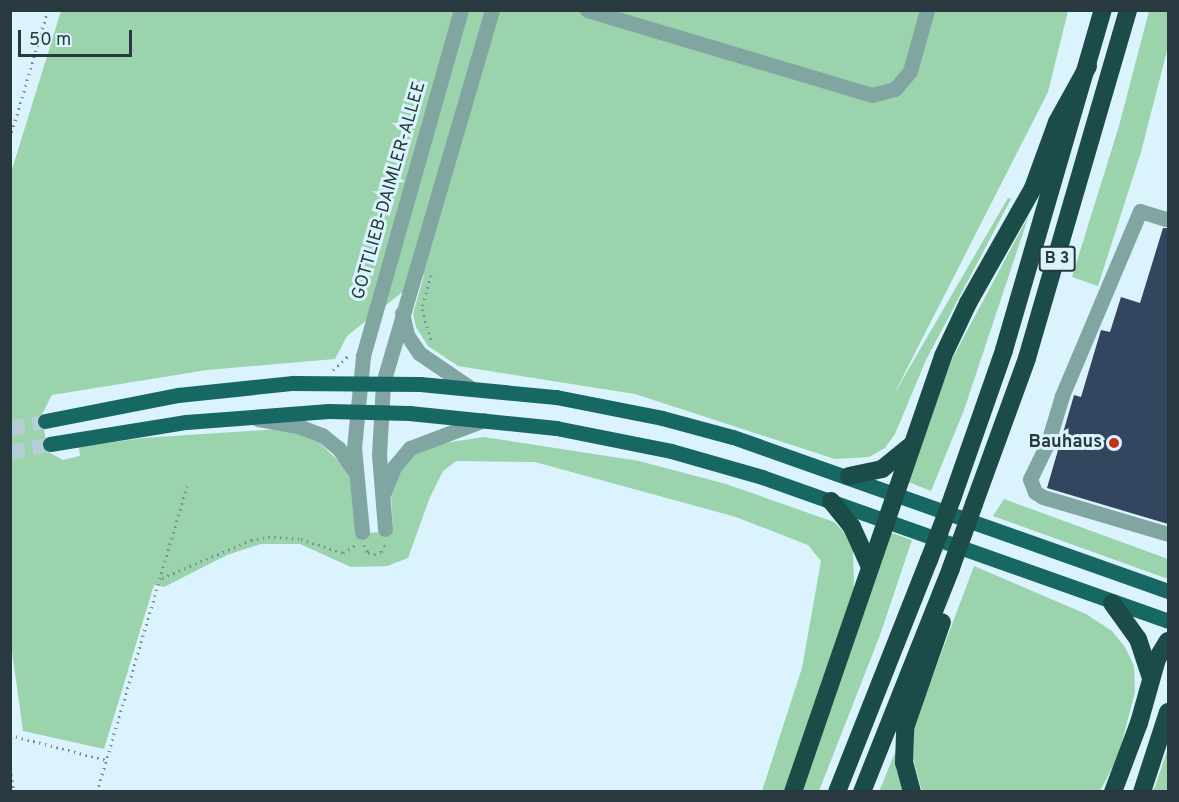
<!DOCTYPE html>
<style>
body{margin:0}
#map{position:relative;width:1179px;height:802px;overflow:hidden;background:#daf3fc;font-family:Overpass,sans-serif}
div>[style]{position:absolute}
.green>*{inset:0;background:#9ad3ac}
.building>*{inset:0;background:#34465f}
.major-tunnel>*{height:15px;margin-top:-7.5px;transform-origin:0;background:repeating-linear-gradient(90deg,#b6ced6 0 15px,transparent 0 23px)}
.path>*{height:3px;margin-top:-1.5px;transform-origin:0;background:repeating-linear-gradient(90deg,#7a8f96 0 1.5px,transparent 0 6px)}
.minor>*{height:15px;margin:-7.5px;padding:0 7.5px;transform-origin:7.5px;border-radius:7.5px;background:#81a5a1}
.major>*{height:15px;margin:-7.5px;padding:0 7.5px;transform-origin:7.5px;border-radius:7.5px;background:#176762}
.highway>*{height:18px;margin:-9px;padding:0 9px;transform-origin:9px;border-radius:9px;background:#1c4c48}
.highway-bridge>*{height:18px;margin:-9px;padding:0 9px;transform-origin:9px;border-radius:9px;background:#1c4c48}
.dots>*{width:16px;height:16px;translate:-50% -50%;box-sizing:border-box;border:3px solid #daf3fc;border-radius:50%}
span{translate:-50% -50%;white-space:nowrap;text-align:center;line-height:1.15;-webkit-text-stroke:6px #daf3fc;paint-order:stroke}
.shield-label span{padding:2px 4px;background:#daf3fc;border:2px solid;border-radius:4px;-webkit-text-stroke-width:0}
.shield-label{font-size:16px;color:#28393f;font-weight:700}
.street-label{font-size:18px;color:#28393f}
.poi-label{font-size:18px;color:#28393f;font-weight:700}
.right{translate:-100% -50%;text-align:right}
.frame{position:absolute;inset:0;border:12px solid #28393f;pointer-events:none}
.scale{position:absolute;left:18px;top:30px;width:114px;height:27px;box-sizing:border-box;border:3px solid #28393f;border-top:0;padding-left:8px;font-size:18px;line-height:21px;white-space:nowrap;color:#28393f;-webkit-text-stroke:4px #daf3fc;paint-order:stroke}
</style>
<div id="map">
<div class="green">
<div style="clip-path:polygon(61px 11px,1068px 11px,1048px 92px,893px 396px,1008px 198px,1011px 199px,926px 360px,895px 434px,885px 448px,869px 457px,835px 459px,635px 394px,458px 366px,428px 346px,416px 327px,413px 314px,424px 275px,347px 336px,335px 359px,207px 370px,52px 395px,42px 414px,47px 451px,63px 460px,80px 456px,79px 447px,143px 438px,280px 429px,310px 434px,346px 468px,352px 483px,357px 534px,393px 531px,391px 495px,397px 472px,414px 455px,431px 445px,484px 437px,639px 461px,726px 484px,834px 522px,846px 534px,853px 550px,854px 588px,785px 791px,762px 791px,802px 668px,821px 561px,808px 545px,736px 517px,535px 462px,456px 461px,443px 471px,430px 497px,408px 558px,387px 566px,351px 567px,300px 544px,261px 544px,227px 555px,164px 587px,154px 585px,104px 749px,23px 731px,10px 637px,10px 176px)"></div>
<div style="clip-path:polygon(1149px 11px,1168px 11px,1168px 47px,1141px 152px,1098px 286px,1072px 277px,1119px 126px)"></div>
<div style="clip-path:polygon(1029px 215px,964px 410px,931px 491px,906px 481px,920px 438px,952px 359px)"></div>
<div style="clip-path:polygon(1004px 499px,1168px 559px,1168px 579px,993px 516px)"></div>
<div style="clip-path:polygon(889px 532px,912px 540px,880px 635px,819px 791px,800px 792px)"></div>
<div style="clip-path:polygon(974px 566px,1086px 614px,1112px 631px,1125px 647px,1134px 666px,1135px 692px,1118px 757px,1100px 791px,924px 791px,921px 788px,913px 759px,914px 726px)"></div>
<div style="clip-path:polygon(1168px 748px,1168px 791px,1152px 791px,1155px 787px)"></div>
<div style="clip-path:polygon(896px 750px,903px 791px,879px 792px)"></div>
</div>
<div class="building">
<div style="clip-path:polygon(1163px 228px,1168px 228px,1168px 524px,1047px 488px,1074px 395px,1081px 397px,1101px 330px,1110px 332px,1121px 297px,1140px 303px)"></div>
</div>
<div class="major-tunnel">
<div style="left:10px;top:428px;width:36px;rotate:-11deg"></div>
<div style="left:10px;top:452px;width:41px;rotate:-11.3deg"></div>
</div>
<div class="path">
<div style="left:10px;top:138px;width:134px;rotate:-73.5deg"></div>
<div style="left:431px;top:275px;width:35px;rotate:105deg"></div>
<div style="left:422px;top:309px;width:35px;rotate:74deg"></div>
<div style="left:333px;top:370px;width:22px;rotate:-43deg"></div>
<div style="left:364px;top:545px;width:9px;rotate:63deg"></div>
<div style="left:368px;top:553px;width:6px;rotate:9deg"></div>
<div style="left:374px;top:554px;width:8px;rotate:-14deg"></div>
<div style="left:382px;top:552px;width:12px;rotate:-66deg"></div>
<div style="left:162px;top:578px;width:97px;rotate:-23.1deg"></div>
<div style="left:251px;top:540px;width:17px;rotate:-10deg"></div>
<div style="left:268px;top:537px;width:33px;rotate:3deg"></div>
<div style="left:301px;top:539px;width:44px;rotate:18.4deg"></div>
<div style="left:343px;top:553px;width:17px;rotate:-33deg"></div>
<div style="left:10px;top:735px;width:99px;rotate:14.6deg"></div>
<div style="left:10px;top:768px;width:24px;rotate:81deg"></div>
<div style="left:97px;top:792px;width:319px;rotate:-73.6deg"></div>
</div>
<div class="minor">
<div style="left:587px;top:10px;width:297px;rotate:16.6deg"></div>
<div style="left:872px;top:95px;width:24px;rotate:-15deg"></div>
<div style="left:895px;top:89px;width:23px;rotate:-50deg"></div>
<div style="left:910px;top:71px;width:63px;rotate:-74.4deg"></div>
<div style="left:1166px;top:219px;width:27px;rotate:-163deg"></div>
<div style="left:1140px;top:211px;width:201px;rotate:112.9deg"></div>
<div style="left:1062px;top:396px;width:48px;rotate:106.9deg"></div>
<div style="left:1048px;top:442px;width:41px;rotate:115.9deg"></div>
<div style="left:1030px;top:479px;width:14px;rotate:69deg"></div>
<div style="left:1035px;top:492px;width:9px;rotate:32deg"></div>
<div style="left:1043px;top:497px;width:130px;rotate:16.5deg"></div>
<div style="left:402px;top:313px;width:23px;rotate:77deg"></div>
<div style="left:407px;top:335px;width:22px;rotate:56deg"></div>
<div style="left:419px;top:353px;width:60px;rotate:34.2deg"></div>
<div style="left:258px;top:419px;width:41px;rotate:9.9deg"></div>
<div style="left:298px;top:426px;width:26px;rotate:21deg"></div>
<div style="left:322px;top:435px;width:22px;rotate:39deg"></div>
<div style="left:339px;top:449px;width:28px;rotate:55deg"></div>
<div style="left:384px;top:492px;width:27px;rotate:-68deg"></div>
<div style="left:394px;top:467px;width:25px;rotate:-50deg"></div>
<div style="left:410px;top:448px;width:79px;rotate:-20.7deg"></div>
<div style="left:385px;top:529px;width:74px;rotate:-94.6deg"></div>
<div style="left:379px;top:455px;width:72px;rotate:-86.8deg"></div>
<div style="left:383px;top:383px;width:389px;rotate:-73.7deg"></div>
<div style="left:362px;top:532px;width:84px;rotate:-95.4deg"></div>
<div style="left:354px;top:448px;width:92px;rotate:-84.4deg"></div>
<div style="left:363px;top:356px;width:360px;rotate:-74.2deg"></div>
</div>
<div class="major">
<div style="left:45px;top:421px;width:136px;rotate:-11.1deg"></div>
<div style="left:178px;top:395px;width:116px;rotate:-6deg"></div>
<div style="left:293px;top:383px;width:127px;rotate:0.5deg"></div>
<div style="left:420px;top:384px;width:137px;rotate:5.5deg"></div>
<div style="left:556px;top:397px;width:108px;rotate:11.2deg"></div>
<div style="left:662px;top:418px;width:73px;rotate:15deg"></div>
<div style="left:733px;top:437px;width:461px;rotate:19.5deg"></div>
<div style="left:50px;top:444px;width:138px;rotate:-9.2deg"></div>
<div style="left:186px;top:422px;width:143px;rotate:-4.4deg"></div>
<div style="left:329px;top:411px;width:80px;rotate:1.4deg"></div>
<div style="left:409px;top:413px;width:148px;rotate:5.8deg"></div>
<div style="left:556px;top:428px;width:117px;rotate:11.3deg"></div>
<div style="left:671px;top:451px;width:95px;rotate:15.9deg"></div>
<div style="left:762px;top:477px;width:431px;rotate:19.5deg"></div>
</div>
<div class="highway">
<div style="left:849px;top:476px;width:34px;rotate:-12deg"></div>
<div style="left:882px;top:469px;width:36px;rotate:-39deg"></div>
<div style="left:953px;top:496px;width:155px;rotate:-70.7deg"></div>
<div style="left:1004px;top:350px;width:354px;rotate:-73.8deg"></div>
<div style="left:831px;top:501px;width:33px;rotate:51deg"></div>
<div style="left:852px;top:527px;width:44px;rotate:65.8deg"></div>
<div style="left:974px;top:504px;width:155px;rotate:-70deg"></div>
<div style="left:1027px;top:358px;width:362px;rotate:-73.8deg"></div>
<div style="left:1112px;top:603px;width:44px;rotate:54.2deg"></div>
<div style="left:1138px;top:639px;width:41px;rotate:71.6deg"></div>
<div style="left:793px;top:792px;width:461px;rotate:-71deg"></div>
<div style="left:943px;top:356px;width:59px;rotate:-64.7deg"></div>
<div style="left:968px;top:303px;width:132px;rotate:-60.5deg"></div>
<div style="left:1033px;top:188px;width:70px;rotate:-70deg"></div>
<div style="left:1057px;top:122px;width:64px;rotate:-61deg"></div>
<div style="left:837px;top:792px;width:250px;rotate:-68.4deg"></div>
<div style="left:862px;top:792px;width:241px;rotate:-68.3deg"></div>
<div style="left:912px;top:792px;width:30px;rotate:-105deg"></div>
<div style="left:904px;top:763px;width:35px;rotate:-88deg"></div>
<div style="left:905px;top:728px;width:112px;rotate:-70.8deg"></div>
<div style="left:1113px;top:792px;width:74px;rotate:-69.4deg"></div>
<div style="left:1139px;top:723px;width:66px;rotate:-74.3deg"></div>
<div style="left:1157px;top:659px;width:21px;rotate:-59deg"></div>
<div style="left:1142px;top:792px;width:84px;rotate:-72deg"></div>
</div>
<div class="highway-bridge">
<div style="left:929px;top:560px;width:68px;rotate:-69.4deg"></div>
<div style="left:951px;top:568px;width:68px;rotate:-70.2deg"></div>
</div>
<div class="dots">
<div style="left:1114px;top:443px;background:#bf3417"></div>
</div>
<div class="shield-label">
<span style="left:1057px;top:259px">B 3</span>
</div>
<div class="street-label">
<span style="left:390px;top:191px;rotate:-74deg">GOTTLIEB-DAIMLER-ALLEE</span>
</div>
<div class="poi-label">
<span class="right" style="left:1102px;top:443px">Bauhaus</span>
</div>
<div class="frame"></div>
<div class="scale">50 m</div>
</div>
